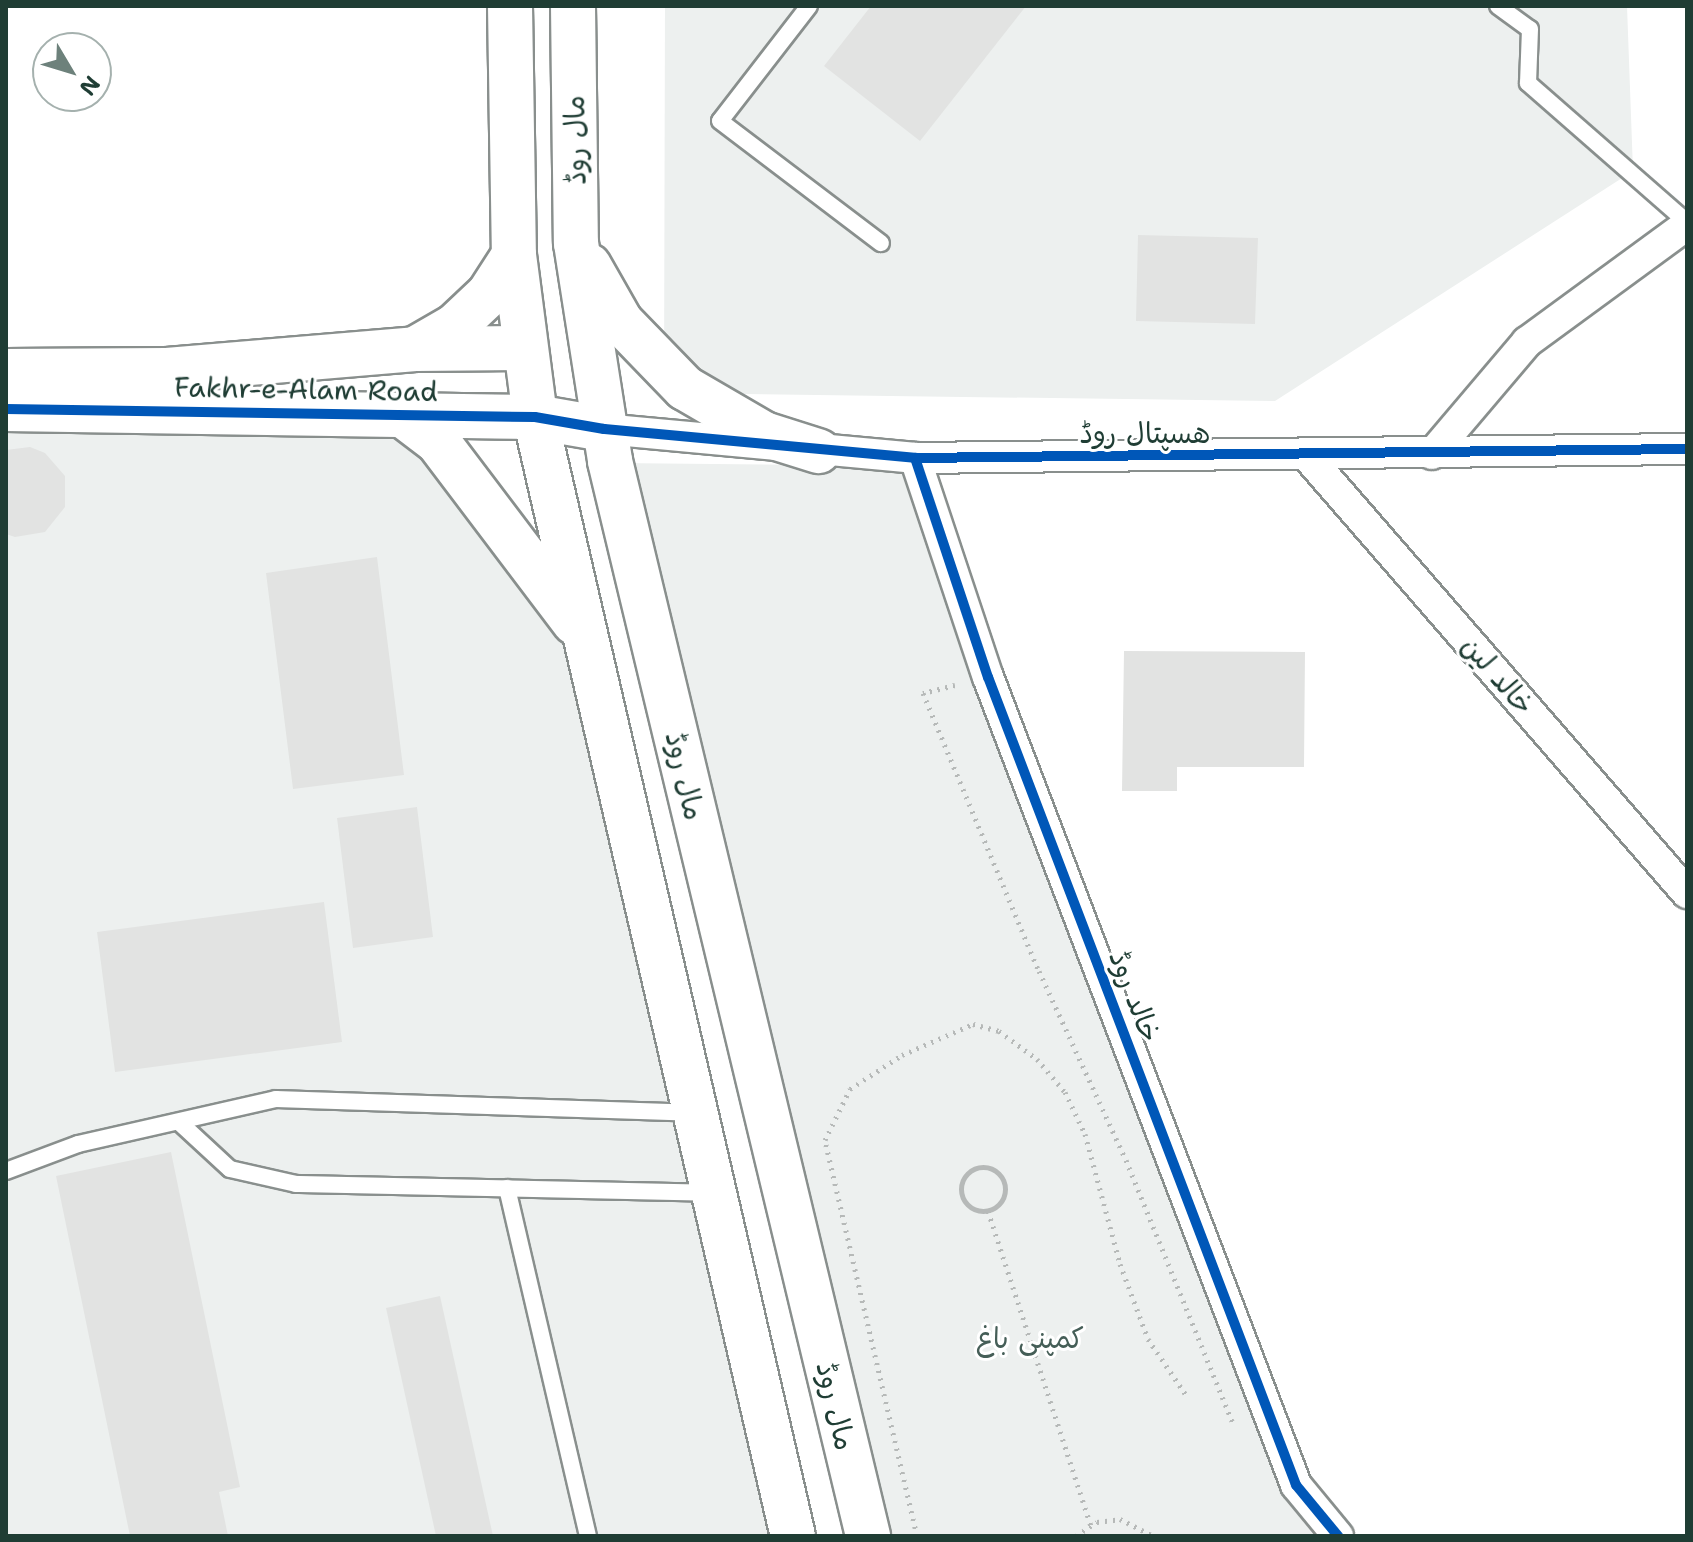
<!DOCTYPE html>
<meta charset="utf-8">
<style>
body{margin:0}
#map{position:relative;width:1693px;height:1542px;overflow:hidden;background:#fff;font-family:"Shantell Sans","Playpen Sans Arabic",sans-serif}
div>[style]{position:absolute}
.built>*{inset:0;background:#edf0ef}
.building>*{inset:0;background:#e2e3e2}
.path>*{height:5px;margin-top:-2.5px;transform-origin:0;background:repeating-linear-gradient(90deg,#b6b9b8 0 2px,transparent 0 8px)}
.path>.ring{margin:-2.5px;padding:0;box-sizing:content-box;background:none;border:5px solid #b6b9b8;border-radius:50%}
.roads{filter:drop-shadow(2px 0 #898f8d) drop-shadow(-2px 0 #898f8d) drop-shadow(0 2px #898f8d) drop-shadow(0 -2px #898f8d)}
.lane>*{height:16px;margin:-8px;padding:0 8px;transform-origin:8px;border-radius:8px;background:#fff}
.street>*{height:30px;margin:-15px;padding:0 15px;transform-origin:15px;border-radius:15px;background:#fff}
.secondary>*{height:44px;margin:-22px;padding:0 22px;transform-origin:22px;border-radius:22px;background:#fff}
.cycleway>*{height:10px;margin:-5px;padding:0 5px;transform-origin:5px;border-radius:5px;background:#0057b8}
span{translate:-50% -50%;white-space:nowrap;text-align:center;line-height:1.15;-webkit-text-stroke:6px #fff;paint-order:stroke}
.street-label{font-size:28px;color:#1f3d34}
.park-label{font-size:28px;color:#455e57}
.frame{position:absolute;inset:0;border:8px solid #1f3d34;pointer-events:none}
.north{position:absolute;left:32px;top:32px;width:80px;height:80px;box-sizing:border-box;background:#fff;border:2px solid #a5b1ae;border-radius:50%;rotate:128deg;font-size:22px;font-weight:700;line-height:32px;text-align:center;color:#1f3d34}
.north::after{content:'';display:block;margin:auto;width:28px;height:36px;background:#6d817b;clip-path:polygon(50% 0,100% 100%,50% 72%,0 100%)}
</style>
<div id="map">
<div class="built">
<div style="clip-path:polygon(665px 6px,1627px 6px,1633px 171px,1275px 401px,664px 393px)"></div>
<div style="clip-path:polygon(6px 412px,404px 416px,580px 630px,781px 1536px,6px 1536px)"></div>
<div style="clip-path:polygon(614px 463px,920px 466px,1296px 1485px,1338px 1536px,874px 1536px)"></div>
</div>
<div class="building">
<div style="clip-path:polygon(871px 6px,1026px 6px,920px 141px,824px 66px)"></div>
<div style="clip-path:polygon(1138px 235px,1258px 238px,1255px 324px,1136px 321px)"></div>
<div style="clip-path:polygon(30px 447px,45px 453px,65px 476px,65px 507px,45px 532px,15px 537px,6px 534px,6px 450px)"></div>
<div style="clip-path:polygon(377px 557px,404px 775px,293px 789px,266px 573px)"></div>
<div style="clip-path:polygon(1124px 651px,1305px 652px,1304px 767px,1177px 767px,1177px 791px,1122px 791px)"></div>
<div style="clip-path:polygon(417px 807px,433px 937px,353px 948px,337px 818px)"></div>
<div style="clip-path:polygon(324px 902px,342px 1042px,115px 1072px,97px 932px)"></div>
<div style="clip-path:polygon(171px 1152px,240px 1487px,219px 1492px,228px 1536px,130px 1536px,56px 1176px)"></div>
<div style="clip-path:polygon(440px 1296px,493px 1536px,436px 1536px,386px 1308px)"></div>
</div>
<div class="path">
<div style="left:955px;top:685px;width:33px;rotate:166deg"></div>
<div style="left:923px;top:693px;width:301px;rotate:67.4deg"></div>
<div style="left:1039px;top:971px;width:208px;rotate:65.3deg"></div>
<div style="left:1126px;top:1160px;width:287px;rotate:67.9deg"></div>
<div class="ring" style="left:961px;top:1167px;width:39px;height:39px"></div>
<div style="left:988px;top:1211px;width:331px;rotate:71.9deg"></div>
<div style="left:917px;top:1536px;width:407px;rotate:-103.1deg"></div>
<div style="left:825px;top:1140px;width:57px;rotate:-63.9deg"></div>
<div style="left:850px;top:1089px;width:62px;rotate:-33.2deg"></div>
<div style="left:902px;top:1055px;width:77px;rotate:-23.6deg"></div>
<div style="left:973px;top:1024px;width:27px;rotate:15deg"></div>
<div style="left:999px;top:1031px;width:47px;rotate:36.4deg"></div>
<div style="left:1037px;top:1059px;width:43px;rotate:49.7deg"></div>
<div style="left:1065px;top:1092px;width:47px;rotate:64.5deg"></div>
<div style="left:1085px;top:1134px;width:135px;rotate:74.9deg"></div>
<div style="left:1120px;top:1264px;width:80px;rotate:69.5deg"></div>
<div style="left:1148px;top:1339px;width:68px;rotate:55.8deg"></div>
<div style="left:1076px;top:1536px;width:25px;rotate:-34deg"></div>
<div style="left:1097px;top:1522px;width:23px;rotate:-7deg"></div>
<div style="left:1120px;top:1519px;width:38px;rotate:27deg"></div>
<div style="left:1241px;top:1536px;width:7px"></div>
</div>
<div class="roads">
<div class="lane">
<div style="left:809px;top:6px;width:145px;rotate:127.7deg"></div>
<div style="left:720px;top:121px;width:202px;rotate:37.2deg"></div>
<div style="left:1498px;top:6px;width:39px;rotate:36deg"></div>
<div style="left:1530px;top:29px;width:54px;rotate:92.1deg"></div>
<div style="left:1528px;top:83px;width:211px;rotate:41.2deg"></div>
<div style="left:179px;top:1122px;width:69px;rotate:42.7deg"></div>
<div style="left:230px;top:1169px;width:68px;rotate:12.8deg"></div>
<div style="left:296px;top:1184px;width:417px;rotate:1.2deg"></div>
<div style="left:6px;top:1171px;width:77px;rotate:-20.6deg"></div>
<div style="left:78px;top:1144px;width:203px;rotate:-12.8deg"></div>
<div style="left:276px;top:1099px;width:416px;rotate:1.9deg"></div>
<div style="left:507px;top:1188px;width:357px;rotate:76.9deg"></div>
</div>
<div class="street">
<div style="left:604px;top:429px;width:312px;rotate:5.3deg"></div>
<div style="left:915px;top:458px;width:772px;rotate:-0.67deg"></div>
<div style="left:1432px;top:454px;width:147px;rotate:-49.7deg"></div>
<div style="left:1527px;top:342px;width:198px;rotate:-36.2deg"></div>
<div style="left:1308px;top:457px;width:578px;rotate:49deg"></div>
<div style="left:915px;top:458px;width:231px;rotate:71.6deg"></div>
<div style="left:988px;top:677px;width:865px;rotate:69.13deg"></div>
<div style="left:1296px;top:1485px;width:66px;rotate:50.5deg"></div>
</div>
<div class="secondary">
<div style="left:510px;top:6px;width:249px;rotate:89.1deg"></div>
<div style="left:514px;top:255px;width:163px;rotate:82.6deg"></div>
<div style="left:535px;top:417px;width:1148px;rotate:77.02deg"></div>
<div style="left:573px;top:6px;width:237px;rotate:89.3deg"></div>
<div style="left:576px;top:243px;width:221px;rotate:81.1deg"></div>
<div style="left:610px;top:461px;width:1106px;rotate:76.5deg"></div>
<div style="left:589px;top:266px;width:64px;rotate:60.3deg"></div>
<div style="left:621px;top:322px;width:92px;rotate:45.9deg"></div>
<div style="left:685px;top:388px;width:91px;rotate:30.2deg"></div>
<div style="left:764px;top:434px;width:57px;rotate:17.5deg"></div>
<div style="left:415px;top:349px;width:46px;rotate:-29.9deg"></div>
<div style="left:455px;top:326px;width:47px;rotate:-43.3deg"></div>
<div style="left:489px;top:294px;width:46px;rotate:-57.3deg"></div>
<div style="left:6px;top:371px;width:161px;rotate:-0.4deg"></div>
<div style="left:167px;top:370px;width:249px;rotate:-4.8deg"></div>
<div style="left:415px;top:349px;width:107px;rotate:-0.5deg"></div>
<div style="left:6px;top:409px;width:529px;rotate:0.87deg"></div>
<div style="left:535px;top:417px;width:70px;rotate:9.9deg"></div>
<div style="left:404px;top:416px;width:43px;rotate:37.4deg"></div>
<div style="left:438px;top:442px;width:226px;rotate:52.9deg"></div>
</div>
</div>
<div class="cycleway">
<div style="left:6px;top:409px;width:529px;rotate:0.87deg"></div>
<div style="left:535px;top:417px;width:70px;rotate:9.9deg"></div>
<div style="left:604px;top:429px;width:312px;rotate:5.3deg"></div>
<div style="left:915px;top:458px;width:772px;rotate:-0.67deg"></div>
<div style="left:915px;top:458px;width:231px;rotate:71.6deg"></div>
<div style="left:988px;top:677px;width:865px;rotate:69.13deg"></div>
<div style="left:1296px;top:1485px;width:66px;rotate:50.5deg"></div>
</div>
<div class="street-label">
<span style="left:575px;top:140px;rotate:-91deg">مال روڈ</span>
<span style="left:306px;top:389px;rotate:1deg">Fakhr-e-Alam Road</span>
<span style="left:1145px;top:433px">ھسپتال روڈ</span>
<span style="left:1498px;top:675px;rotate:49deg">خالد لین</span>
<span style="left:685px;top:776px;rotate:77deg">مال روڈ</span>
<span style="left:1135px;top:996px;rotate:69deg">خالد روڈ</span>
<span style="left:836px;top:1406px;rotate:77deg">مال روڈ</span>
</div>
<div class="park-label">
<span style="left:1030px;top:1338px">کمپنی باغ</span>
</div>
<div class="frame"></div>
<div class="north">N</div>
</div>
